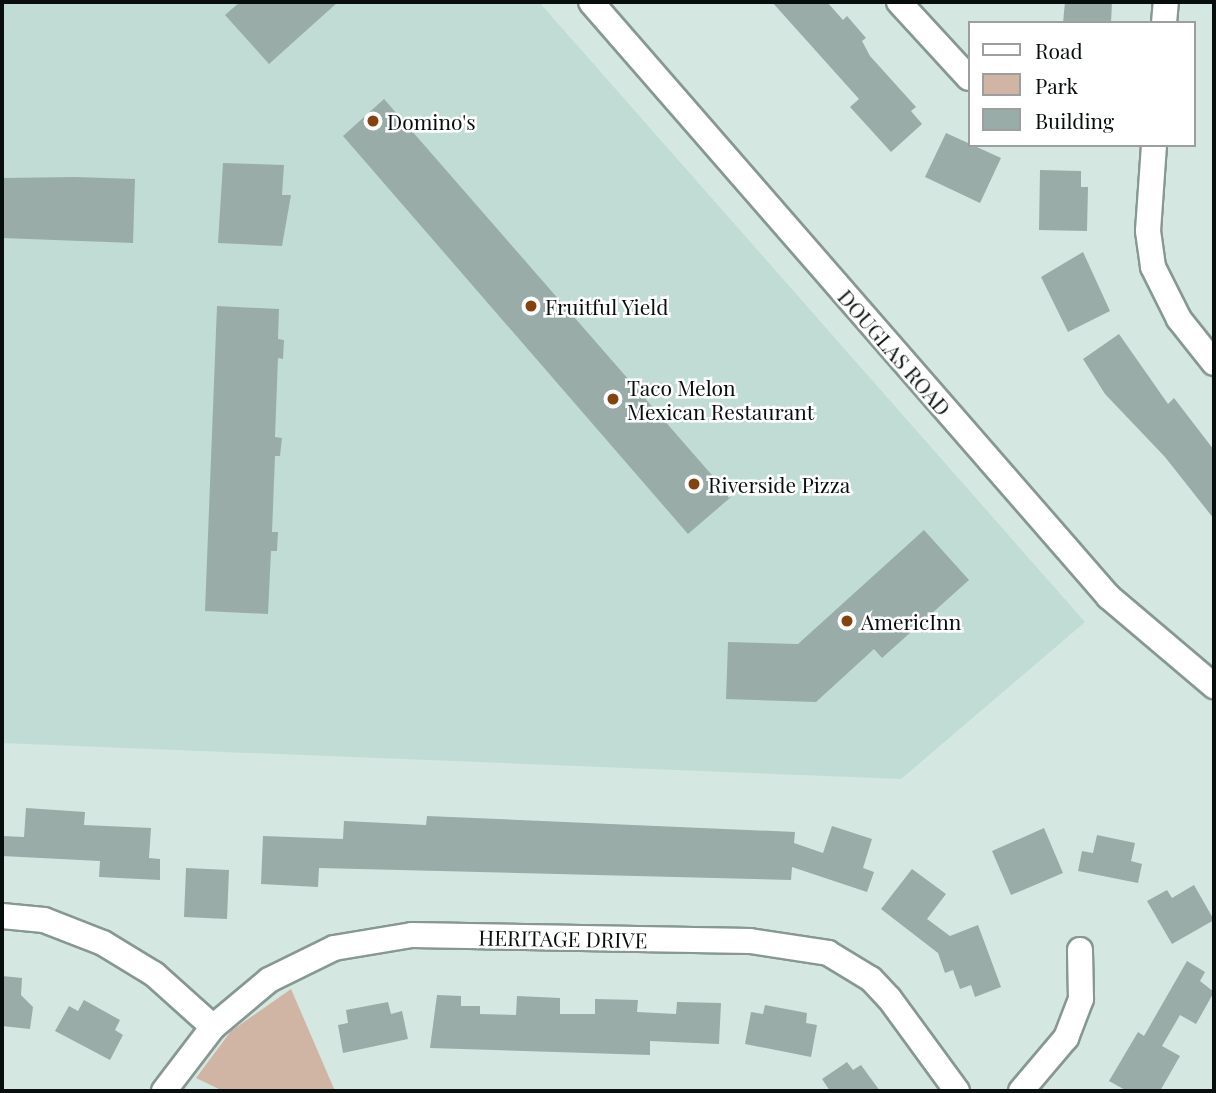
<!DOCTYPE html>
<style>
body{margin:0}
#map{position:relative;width:1216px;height:1093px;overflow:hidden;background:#d4e7e1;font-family:"Playfair Display",serif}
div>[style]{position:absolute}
.built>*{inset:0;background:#c0dcd4}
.green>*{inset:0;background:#d1b5a4}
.building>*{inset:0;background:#9aaca7}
.roads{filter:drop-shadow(2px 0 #879893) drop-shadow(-2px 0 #879893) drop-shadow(0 2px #879893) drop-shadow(0 -2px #879893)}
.minor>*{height:24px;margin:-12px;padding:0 12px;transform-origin:12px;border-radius:12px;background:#fff}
.dots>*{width:19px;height:19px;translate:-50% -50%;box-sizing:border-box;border:4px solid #fff;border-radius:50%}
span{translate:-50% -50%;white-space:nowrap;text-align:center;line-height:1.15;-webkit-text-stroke:5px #fff;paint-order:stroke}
.poi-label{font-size:21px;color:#080e0d}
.left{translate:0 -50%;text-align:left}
.street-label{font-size:21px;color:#080e0d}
.frame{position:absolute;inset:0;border:4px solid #080e0d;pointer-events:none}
.legend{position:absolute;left:968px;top:21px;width:228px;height:126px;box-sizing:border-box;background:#fff;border:2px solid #9c9f9e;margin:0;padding:9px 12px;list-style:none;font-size:21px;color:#080e0d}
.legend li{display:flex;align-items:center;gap:14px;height:35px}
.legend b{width:35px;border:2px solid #9c9f9e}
</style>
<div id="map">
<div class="built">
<div style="clip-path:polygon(2px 2px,539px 2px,1085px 622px,901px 779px,2px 743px)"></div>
</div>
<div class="green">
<div style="clip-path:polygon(291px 989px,335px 1091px,223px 1091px,196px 1078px,231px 1031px)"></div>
</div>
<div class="building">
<div style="clip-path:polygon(240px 2px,338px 2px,269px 64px,225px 15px)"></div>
<div style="clip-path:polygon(772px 2px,827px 2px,843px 20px,847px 16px,866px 38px,862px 41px,870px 56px,916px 107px,911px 111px,922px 124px,891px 152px,850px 107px,859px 99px)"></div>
<div style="clip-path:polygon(1065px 2px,1112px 2px,1111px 23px,1063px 23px)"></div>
<div style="clip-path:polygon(384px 99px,731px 497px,688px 534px,343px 136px)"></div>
<div style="clip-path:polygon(946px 133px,1001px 158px,980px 203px,925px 177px)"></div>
<div style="clip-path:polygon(223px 163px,284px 165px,282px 195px,291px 195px,282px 246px,218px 243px)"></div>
<div style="clip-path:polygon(1040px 170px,1081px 171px,1081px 187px,1088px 187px,1087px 231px,1039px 230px)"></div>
<div style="clip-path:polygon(75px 177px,135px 179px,133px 243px,2px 238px,2px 178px)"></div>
<div style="clip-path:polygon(1083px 252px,1110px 311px,1068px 332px,1041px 277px)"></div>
<div style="clip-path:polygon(217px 306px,279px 309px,278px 339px,284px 340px,283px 359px,278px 358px,275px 437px,282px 438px,280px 456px,275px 456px,272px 532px,278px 532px,277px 551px,271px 551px,268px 614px,205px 611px)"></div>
<div style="clip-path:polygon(1119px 334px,1168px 404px,1174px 398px,1214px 450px,1214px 519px,1165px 457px,1105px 394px,1083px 359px)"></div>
<div style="clip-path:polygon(924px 530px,969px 580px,882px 658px,874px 649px,816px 702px,726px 699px,728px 642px,798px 644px)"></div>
<div style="clip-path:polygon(26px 808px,85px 812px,84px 825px,151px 828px,149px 858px,160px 859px,160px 880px,99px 877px,100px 861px,2px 856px,2px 836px,24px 837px)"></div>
<div style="clip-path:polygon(427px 816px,795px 832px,794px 843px,823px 853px,832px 826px,872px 839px,863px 868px,874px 872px,867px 892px,792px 867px,791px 880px,319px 868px,318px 887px,261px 884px,263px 836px,343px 839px,344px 821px,426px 825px)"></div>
<div style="clip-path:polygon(1044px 828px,1063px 873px,1011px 895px,992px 851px)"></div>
<div style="clip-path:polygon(1097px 835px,1135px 843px,1131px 861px,1142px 864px,1138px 883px,1078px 871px,1082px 851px,1093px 853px)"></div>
<div style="clip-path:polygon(186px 868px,229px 870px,227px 919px,184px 917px)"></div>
<div style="clip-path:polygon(912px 869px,946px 894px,927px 919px,950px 936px,978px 925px,1001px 987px,975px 997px,971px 985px,960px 989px,953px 970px,945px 973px,938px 953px,881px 909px)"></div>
<div style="clip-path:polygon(1194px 885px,1214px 920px,1172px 944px,1147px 901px,1167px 890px,1172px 898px)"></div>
<div style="clip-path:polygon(1187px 961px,1205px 972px,1200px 981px,1214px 992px,1196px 1024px,1180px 1015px,1162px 1046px,1180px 1056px,1160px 1091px,1127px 1091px,1109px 1081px,1138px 1032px,1144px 1036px)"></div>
<div style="clip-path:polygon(2px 976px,22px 978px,21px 995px,33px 1007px,30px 1029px,2px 1026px)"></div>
<div style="clip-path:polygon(437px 995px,461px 996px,461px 1006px,480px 1006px,480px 1014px,516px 1015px,517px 996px,560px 998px,560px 1014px,595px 1014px,595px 999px,638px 1000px,637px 1012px,676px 1014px,677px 1002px,721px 1003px,719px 1044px,650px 1041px,650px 1055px,430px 1048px)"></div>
<div style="clip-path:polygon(84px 1000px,120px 1020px,115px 1030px,123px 1035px,110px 1060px,55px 1031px,69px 1006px,78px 1011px)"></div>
<div style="clip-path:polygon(388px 1002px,391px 1014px,402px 1011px,408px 1039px,343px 1053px,338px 1025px,348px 1023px,346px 1010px)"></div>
<div style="clip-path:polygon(765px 1005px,807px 1013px,806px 1023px,817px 1025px,811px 1057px,745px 1044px,751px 1012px,763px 1014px)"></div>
<div style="clip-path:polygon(847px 1062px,853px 1070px,861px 1065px,880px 1091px,830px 1091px,822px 1079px)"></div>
</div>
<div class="roads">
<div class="minor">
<div style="left:591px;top:2px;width:789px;rotate:48.96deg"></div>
<div style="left:1109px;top:597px;width:138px;rotate:40.3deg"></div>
<div style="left:899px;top:2px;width:103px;rotate:47.4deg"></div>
<div style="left:1164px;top:23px;width:21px;rotate:-85deg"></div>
<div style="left:1154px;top:145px;width:86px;rotate:94deg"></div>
<div style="left:1148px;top:231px;width:36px;rotate:82deg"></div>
<div style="left:1153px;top:267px;width:58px;rotate:63.4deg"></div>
<div style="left:1179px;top:319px;width:56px;rotate:51.5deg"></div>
<div style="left:2px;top:916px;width:42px;rotate:5.4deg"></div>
<div style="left:44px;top:920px;width:63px;rotate:21.3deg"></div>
<div style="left:103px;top:943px;width:60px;rotate:31.3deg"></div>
<div style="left:154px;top:974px;width:79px;rotate:41.9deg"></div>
<div style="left:164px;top:1091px;width:81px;rotate:-52.6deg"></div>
<div style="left:213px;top:1027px;width:73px;rotate:-40deg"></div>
<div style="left:269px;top:980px;width:72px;rotate:-26.2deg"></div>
<div style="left:334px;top:948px;width:79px;rotate:-9.5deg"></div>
<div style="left:412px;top:935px;width:338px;rotate:1deg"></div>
<div style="left:750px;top:941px;width:79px;rotate:8.7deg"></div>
<div style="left:828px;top:953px;width:50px;rotate:31.2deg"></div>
<div style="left:871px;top:979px;width:26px;rotate:47deg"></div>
<div style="left:889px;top:998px;width:115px;rotate:53.8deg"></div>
<div style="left:1021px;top:1091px;width:70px;rotate:-49.7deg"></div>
<div style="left:1066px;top:1038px;width:42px;rotate:-69deg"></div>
<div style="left:1081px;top:999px;width:49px;rotate:-91.2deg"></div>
</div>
</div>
<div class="dots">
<div style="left:373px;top:121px;background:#84430e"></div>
<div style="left:531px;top:306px;background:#84430e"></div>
<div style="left:613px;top:399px;background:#84430e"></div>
<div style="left:694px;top:484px;background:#84430e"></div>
<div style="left:847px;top:621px;background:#84430e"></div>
</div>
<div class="poi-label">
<span class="left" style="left:387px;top:121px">Domino's</span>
<span class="left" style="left:545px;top:306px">Fruitful Yield</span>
<span class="left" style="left:627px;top:399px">Taco Melon<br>Mexican Restaurant</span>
<span class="left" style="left:708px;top:484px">Riverside Pizza</span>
<span class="left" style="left:861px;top:621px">AmericInn</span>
</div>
<div class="street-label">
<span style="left:895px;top:352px;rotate:49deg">DOUGLAS ROAD</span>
<span style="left:563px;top:938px;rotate:1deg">HERITAGE DRIVE</span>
</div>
<div class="frame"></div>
<ul class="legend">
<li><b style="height:9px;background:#fff"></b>Road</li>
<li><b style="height:19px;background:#d1b5a4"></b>Park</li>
<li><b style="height:19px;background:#9aaca7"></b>Building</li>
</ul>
</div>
